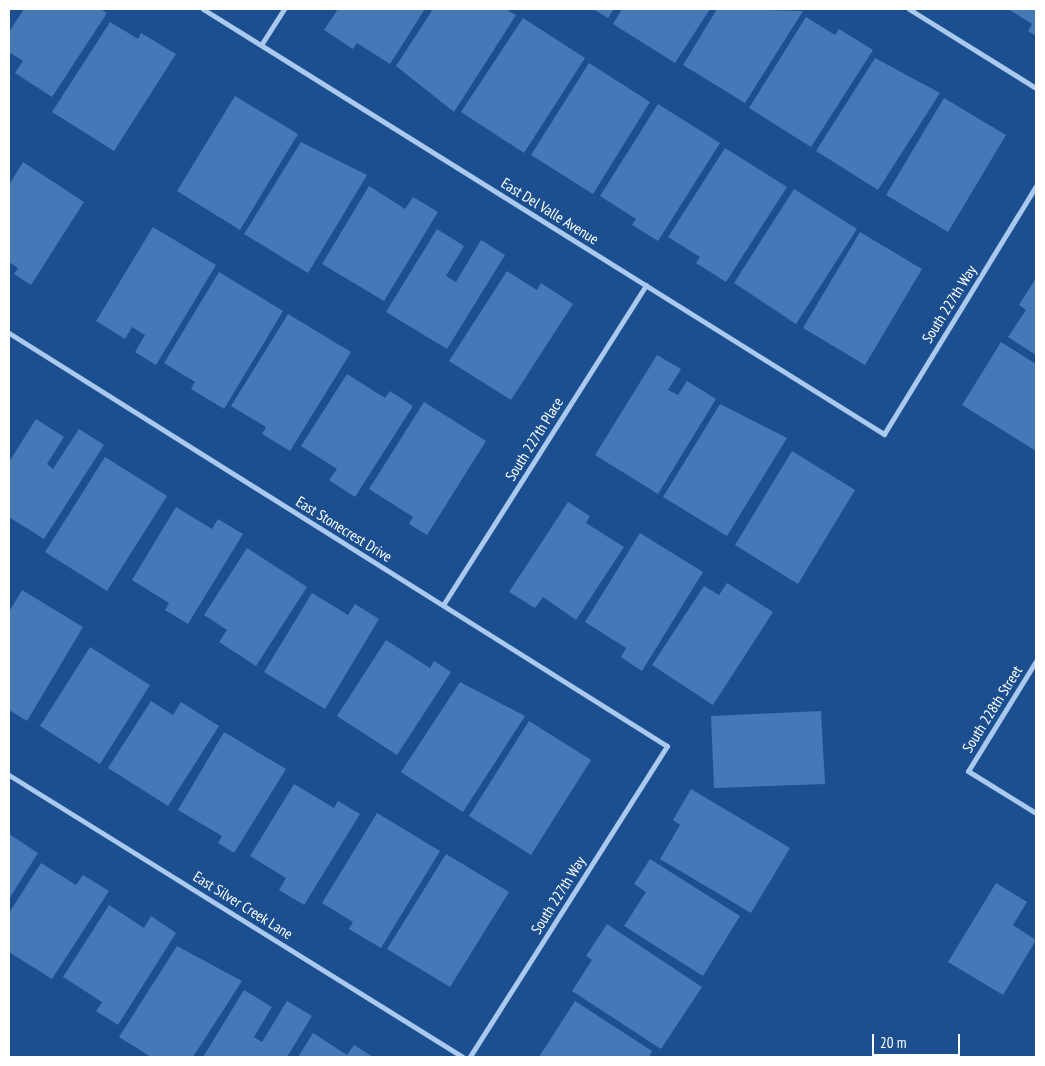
<!DOCTYPE html>
<style>
body{margin:0}
#map{position:relative;width:1045px;height:1066px;overflow:hidden;background:#1b4f8f;font-family:"PT Sans Narrow",sans-serif}
div>[style]{position:absolute}
.building>*{inset:0;background:#4478b7}
.street>*{height:5px;margin:-2.5px;padding:0 2.5px;transform-origin:2.5px;border-radius:2.5px;background:#a9c9ee}
span{translate:-50% -50%;white-space:nowrap;text-align:center;line-height:1.15;-webkit-text-stroke:4.5px #1b4f8f;paint-order:stroke}
.street-label{font-size:15px;color:#fff}
.frame{position:absolute;inset:0;border:10px solid #fff;pointer-events:none}
.scale{position:absolute;left:872px;top:1034px;width:88px;height:22px;box-sizing:border-box;border:2px solid #fff;border-top:0;padding-left:6px;font-size:15px;line-height:18px;white-space:nowrap;color:#fff;-webkit-text-stroke:4px #1b4f8f;paint-order:stroke}
</style>
<div id="map">
<div class="building">
<div style="clip-path:polygon(24px 9px,100px 9px,107px 13px,52px 97px,15px 73px,23px 61px,9px 52px,9px 32px)"></div>
<div style="clip-path:polygon(338px 9px,425px 9px,390px 64px,357px 43px,353px 49px,324px 30px)"></div>
<div style="clip-path:polygon(433px 9px,505px 9px,516px 15px,454px 112px,396px 66px)"></div>
<div style="clip-path:polygon(593px 9px,614px 9px,608px 18px)"></div>
<div style="clip-path:polygon(622px 9px,710px 9px,675px 63px,613px 24px)"></div>
<div style="clip-path:polygon(717px 9px,803px 11px,745px 103px,683px 65px)"></div>
<div style="clip-path:polygon(1008px 9px,1036px 9px,1036px 36px,1028px 31px,1032px 24px)"></div>
<div style="clip-path:polygon(806px 17px,835px 35px,839px 29px,873px 50px,811px 147px,749px 108px)"></div>
<div style="clip-path:polygon(523px 18px,585px 58px,524px 153px,461px 112px)"></div>
<div style="clip-path:polygon(110px 22px,138px 39px,141px 33px,176px 54px,114px 151px,52px 112px)"></div>
<div style="clip-path:polygon(875px 58px,940px 93px,878px 190px,816px 151px)"></div>
<div style="clip-path:polygon(589px 63px,650px 102px,593px 194px,531px 155px)"></div>
<div style="clip-path:polygon(235px 96px,298px 134px,240px 230px,177px 191px)"></div>
<div style="clip-path:polygon(944px 98px,1006px 135px,948px 232px,886px 195px)"></div>
<div style="clip-path:polygon(658px 104px,720px 143px,658px 241px,632px 225px,636px 219px,600px 196px)"></div>
<div style="clip-path:polygon(301px 142px,367px 175px,308px 273px,244px 234px)"></div>
<div style="clip-path:polygon(725px 148px,787px 187px,726px 282px,696px 263px,700px 257px,668px 237px)"></div>
<div style="clip-path:polygon(23px 162px,84px 202px,31px 285px,14px 274px,18px 268px,9px 262px,9px 185px)"></div>
<div style="clip-path:polygon(369px 186px,405px 209px,413px 197px,438px 212px,384px 301px,322px 264px)"></div>
<div style="clip-path:polygon(794px 189px,857px 229px,796px 324px,734px 283px)"></div>
<div style="clip-path:polygon(153px 227px,216px 265px,156px 365px,135px 352px,145px 335px,132px 327px,125px 339px,96px 321px)"></div>
<div style="clip-path:polygon(437px 229px,464px 246px,446px 276px,456px 282px,481px 240px,505px 255px,447px 349px,386px 312px)"></div>
<div style="clip-path:polygon(860px 232px,922px 269px,865px 365px,803px 328px)"></div>
<div style="clip-path:polygon(507px 271px,537px 290px,541px 283px,573px 304px,511px 400px,449px 361px)"></div>
<div style="clip-path:polygon(219px 272px,283px 311px,224px 409px,191px 389px,195px 382px,164px 363px)"></div>
<div style="clip-path:polygon(1036px 278px,1036px 355px,1008px 337px,1026px 310px,1019px 305px)"></div>
<div style="clip-path:polygon(288px 314px,351px 352px,290px 451px,262px 434px,266px 427px,231px 406px)"></div>
<div style="clip-path:polygon(1001px 342px,1036px 364px,1036px 451px,962px 405px)"></div>
<div style="clip-path:polygon(657px 355px,681px 369px,668px 390px,678px 395px,687px 381px,716px 399px,658px 494px,595px 455px)"></div>
<div style="clip-path:polygon(347px 374px,385px 398px,390px 391px,413px 406px,355px 497px,329px 480px,337px 469px,301px 446px)"></div>
<div style="clip-path:polygon(424px 402px,486px 441px,427px 535px,409px 524px,413px 517px,369px 489px)"></div>
<div style="clip-path:polygon(720px 404px,787px 438px,727px 536px,663px 497px)"></div>
<div style="clip-path:polygon(36px 419px,64px 437px,47px 464px,53px 469px,79px 429px,104px 445px,44px 539px,9px 517px,9px 462px)"></div>
<div style="clip-path:polygon(792px 451px,855px 490px,798px 584px,735px 545px)"></div>
<div style="clip-path:polygon(105px 457px,167px 496px,107px 591px,45px 552px)"></div>
<div style="clip-path:polygon(568px 502px,590px 516px,586px 523px,624px 547px,576px 620px,543px 597px,535px 608px,509px 592px)"></div>
<div style="clip-path:polygon(176px 507px,212px 529px,218px 519px,243px 534px,188px 624px,165px 610px,169px 603px,132px 580px)"></div>
<div style="clip-path:polygon(640px 533px,703px 572px,642px 671px,621px 657px,626px 648px,585px 622px)"></div>
<div style="clip-path:polygon(247px 548px,307px 587px,256px 666px,219px 642px,227px 630px,204px 615px)"></div>
<div style="clip-path:polygon(727px 583px,773px 612px,713px 705px,652px 665px,704px 586px,719px 595px)"></div>
<div style="clip-path:polygon(22px 590px,83px 627px,27px 721px,9px 710px,9px 612px)"></div>
<div style="clip-path:polygon(312px 593px,348px 615px,355px 604px,379px 619px,325px 709px,264px 672px)"></div>
<div style="clip-path:polygon(386px 640px,430px 668px,434px 661px,451px 672px,397px 755px,337px 716px)"></div>
<div style="clip-path:polygon(90px 647px,150px 685px,100px 764px,40px 726px)"></div>
<div style="clip-path:polygon(460px 682px,525px 716px,463px 812px,401px 772px)"></div>
<div style="clip-path:polygon(151px 701px,173px 715px,181px 702px,219px 726px,168px 806px,108px 768px)"></div>
<div style="clip-path:polygon(821px 711px,825px 784px,714px 788px,711px 716px)"></div>
<div style="clip-path:polygon(529px 721px,591px 760px,531px 855px,469px 816px)"></div>
<div style="clip-path:polygon(224px 732px,286px 769px,234px 853px,218px 843px,222px 836px,178px 810px)"></div>
<div style="clip-path:polygon(294px 784px,334px 808px,338px 801px,360px 814px,304px 905px,279px 890px,286px 878px,250px 856px)"></div>
<div style="clip-path:polygon(691px 789px,790px 848px,751px 913px,660px 859px,680px 825px,673px 820px)"></div>
<div style="clip-path:polygon(377px 813px,440px 851px,381px 948px,349px 929px,353px 922px,322px 903px)"></div>
<div style="clip-path:polygon(9px 834px,38px 853px,9px 899px)"></div>
<div style="clip-path:polygon(446px 854px,509px 892px,450px 987px,387px 949px)"></div>
<div style="clip-path:polygon(650px 859px,740px 916px,703px 976px,624px 926px,646px 892px,634px 884px)"></div>
<div style="clip-path:polygon(41px 863px,76px 885px,83px 875px,109px 891px,52px 979px,9px 952px,9px 913px)"></div>
<div style="clip-path:polygon(996px 883px,1027px 902px,1013px 925px,1036px 940px,1003px 995px,948px 962px)"></div>
<div style="clip-path:polygon(109px 905px,144px 928px,151px 916px,176px 933px,118px 1025px,96px 1011px,102px 1002px,63px 977px)"></div>
<div style="clip-path:polygon(607px 924px,702px 987px,661px 1049px,572px 991px,592px 960px,586px 956px)"></div>
<div style="clip-path:polygon(177px 946px,242px 981px,193px 1057px,151px 1057px,119px 1037px)"></div>
<div style="clip-path:polygon(244px 990px,272px 1007px,254px 1037px,262px 1042px,287px 1001px,312px 1016px,287px 1057px,203px 1057px)"></div>
<div style="clip-path:polygon(575px 1001px,652px 1051px,649px 1057px,539px 1057px)"></div>
<div style="clip-path:polygon(313px 1033px,347px 1055px,354px 1045px,373px 1057px,298px 1057px)"></div>
</div>
<div class="street">
<div style="left:203px;top:9px;width:803px;rotate:31.97deg"></div>
<div style="left:884px;top:434px;width:291px;rotate:-58.5deg"></div>
<div style="left:909px;top:9px;width:150px;rotate:31.9deg"></div>
<div style="left:261px;top:45px;width:43px;rotate:-57.4deg"></div>
<div style="left:9px;top:333px;width:777px;rotate:32.11deg"></div>
<div style="left:667px;top:746px;width:368px;rotate:122.4deg"></div>
<div style="left:443px;top:605px;width:379px;rotate:-57.6deg"></div>
<div style="left:1036px;top:661px;width:129px;rotate:121.7deg"></div>
<div style="left:968px;top:771px;width:80px;rotate:31.7deg"></div>
<div style="left:9px;top:775px;width:534px;rotate:31.85deg"></div>
</div>
<div class="street-label">
<span style="left:550px;top:211px;rotate:32deg">East Del Valle Avenue</span>
<span style="left:949px;top:304px;rotate:-58deg">South 227th Way</span>
<span style="left:534px;top:439px;rotate:-58deg">South 227th Place</span>
<span style="left:344px;top:529px;rotate:32deg">East Stonecrest Drive</span>
<span style="left:992px;top:709px;rotate:-58deg">South 228th Street</span>
<span style="left:558px;top:895px;rotate:-58deg">South 227th Way</span>
<span style="left:243px;top:905px;rotate:32deg">East Silver Creek Lane</span>
</div>
<div class="frame"></div>
<div class="scale">20 m</div>
</div>
